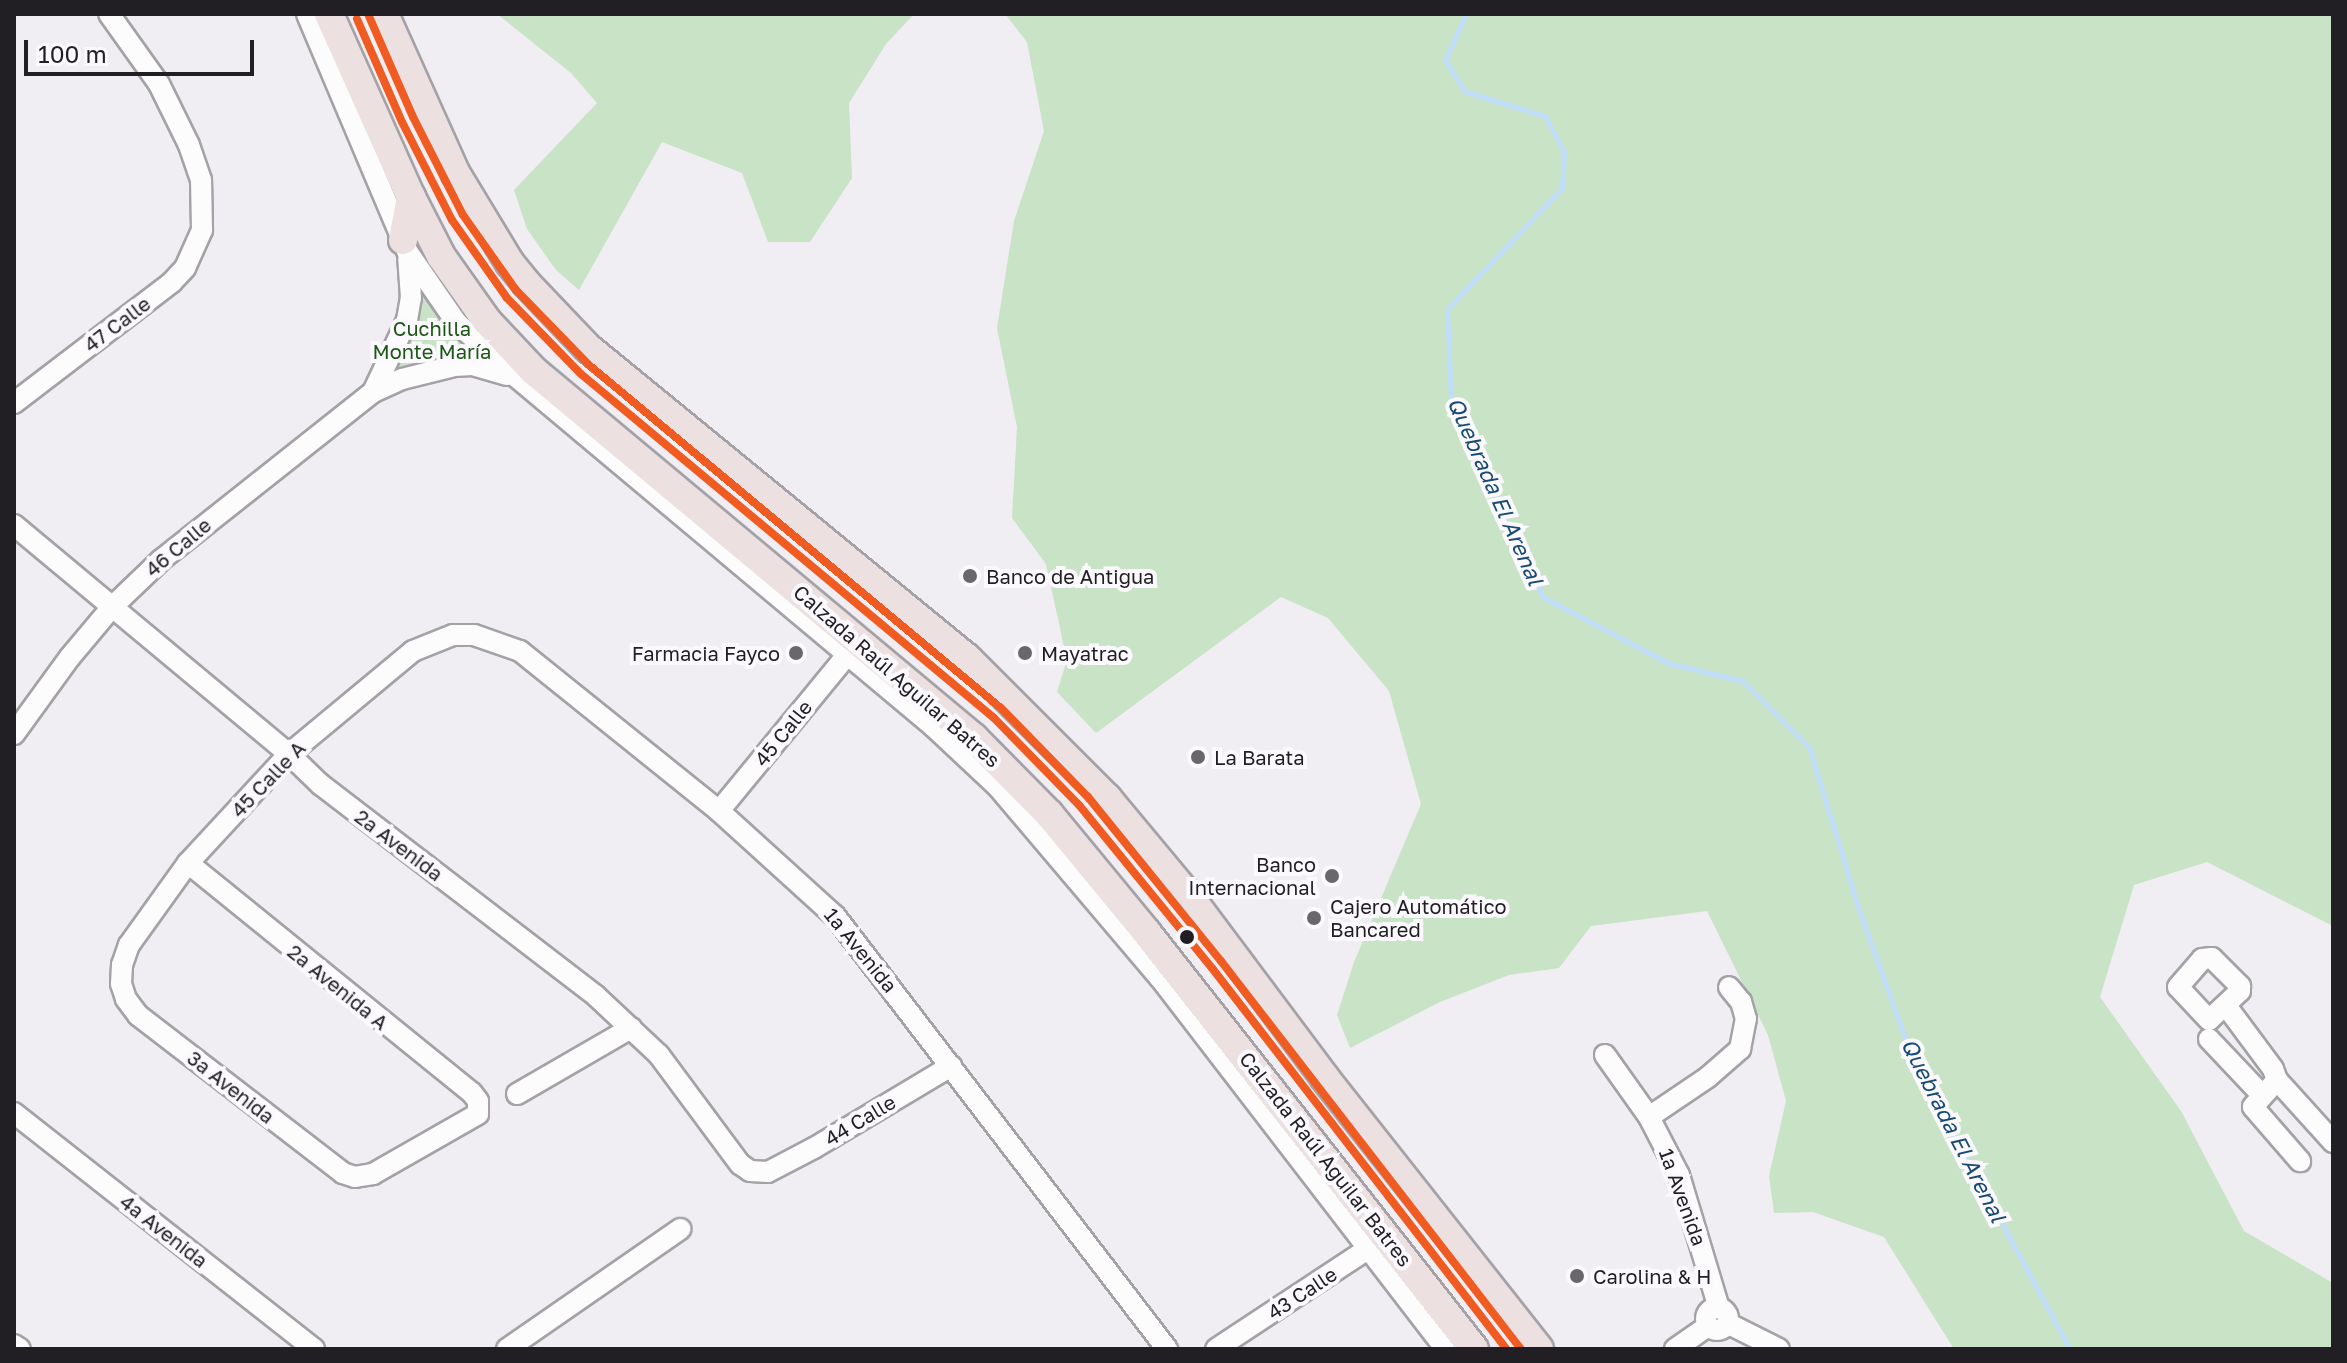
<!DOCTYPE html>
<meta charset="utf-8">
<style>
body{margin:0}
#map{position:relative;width:2347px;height:1363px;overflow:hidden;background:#f0edf3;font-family:"Golos Text",sans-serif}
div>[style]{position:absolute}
.green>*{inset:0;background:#c8e3c5}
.stream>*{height:5px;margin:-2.5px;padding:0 2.5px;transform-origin:2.5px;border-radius:2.5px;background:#c0ddfa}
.roads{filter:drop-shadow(2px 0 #a4a2a7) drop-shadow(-2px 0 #a4a2a7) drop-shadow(0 2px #a4a2a7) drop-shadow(0 -2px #a4a2a7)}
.minor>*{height:20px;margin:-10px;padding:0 10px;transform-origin:10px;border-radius:10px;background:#fdfcfd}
.minor>.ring{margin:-10px;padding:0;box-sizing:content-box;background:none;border:20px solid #fdfcfd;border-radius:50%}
.highway>*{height:28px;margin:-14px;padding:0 14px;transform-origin:14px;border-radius:14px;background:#ece0e0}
.bus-1>*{height:8px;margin:-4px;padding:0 4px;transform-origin:4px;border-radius:4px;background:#f05b22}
.bus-2>*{height:8px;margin:-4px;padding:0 4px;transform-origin:4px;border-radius:4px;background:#f05b22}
.dots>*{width:22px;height:22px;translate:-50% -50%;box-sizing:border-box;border:4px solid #fbf9fe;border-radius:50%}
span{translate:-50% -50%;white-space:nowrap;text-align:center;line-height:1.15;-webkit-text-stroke:8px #fbf9fe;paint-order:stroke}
.street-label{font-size:20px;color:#211f24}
.park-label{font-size:20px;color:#1c5813}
.poi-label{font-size:20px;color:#211f24}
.left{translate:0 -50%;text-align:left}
.right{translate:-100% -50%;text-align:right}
.water-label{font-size:22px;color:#174a74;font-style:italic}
.frame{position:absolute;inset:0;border:16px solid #211f24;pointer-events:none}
.scale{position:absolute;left:24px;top:40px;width:230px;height:36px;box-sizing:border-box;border:4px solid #211f24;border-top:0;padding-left:10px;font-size:24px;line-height:28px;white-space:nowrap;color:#211f24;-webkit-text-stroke:6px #fbf9fe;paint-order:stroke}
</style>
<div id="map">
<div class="green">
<div style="clip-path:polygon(497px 14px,914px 14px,886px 44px,849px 103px,852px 178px,810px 242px,768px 242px,742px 173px,662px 142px,579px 290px,556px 270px,527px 229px,514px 190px,597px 103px,571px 73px)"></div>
<div style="clip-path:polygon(1005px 14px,2333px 14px,2333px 926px,2207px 862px,2134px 885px,2100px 997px,2181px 1111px,2244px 1231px,2333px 1283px,2333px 1349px,1954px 1349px,1884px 1237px,1813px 1212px,1774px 1213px,1769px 1176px,1786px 1101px,1768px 1035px,1707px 911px,1591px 926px,1559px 968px,1509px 975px,1440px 1002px,1350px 1048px,1337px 1015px,1354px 962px,1421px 804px,1389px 691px,1328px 618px,1281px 597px,1096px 733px,1057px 692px,1067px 660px,1046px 564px,1012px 518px,1017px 427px,997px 328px,1014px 221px,1044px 131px,1027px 42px)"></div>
<div style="clip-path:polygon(414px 278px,492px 366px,373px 392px)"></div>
</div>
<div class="stream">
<div style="left:1466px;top:14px;width:51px;rotate:114.5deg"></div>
<div style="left:1445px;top:60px;width:36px;rotate:58deg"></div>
<div style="left:1464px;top:91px;width:85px;rotate:17.2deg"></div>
<div style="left:1545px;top:116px;width:40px;rotate:62deg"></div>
<div style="left:1564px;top:151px;width:37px;rotate:93deg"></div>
<div style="left:1562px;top:188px;width:167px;rotate:133.5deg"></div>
<div style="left:1447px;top:309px;width:91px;rotate:87.5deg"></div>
<div style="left:1451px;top:400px;width:217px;rotate:65deg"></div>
<div style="left:1543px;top:597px;width:141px;rotate:27.8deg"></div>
<div style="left:1668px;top:663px;width:77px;rotate:13.5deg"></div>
<div style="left:1743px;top:681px;width:93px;rotate:45deg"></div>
<div style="left:1809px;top:747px;width:170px;rotate:72.9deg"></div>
<div style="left:1859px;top:910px;width:156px;rotate:70.2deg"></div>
<div style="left:1912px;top:1057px;width:332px;rotate:61.6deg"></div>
</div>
<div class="roads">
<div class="minor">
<div style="left:307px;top:14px;width:257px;rotate:67.1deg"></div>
<div style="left:407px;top:251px;width:86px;rotate:55.4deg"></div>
<div style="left:456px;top:322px;width:71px;rotate:42.7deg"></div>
<div style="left:508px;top:370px;width:556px;rotate:39.96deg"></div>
<div style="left:934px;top:727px;width:86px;rotate:43.1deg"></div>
<div style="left:997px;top:786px;width:252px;rotate:49.7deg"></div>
<div style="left:1160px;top:978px;width:468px;rotate:52.4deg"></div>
<div style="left:373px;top:392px;width:80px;rotate:-64.7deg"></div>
<div style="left:407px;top:320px;width:22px;rotate:-80deg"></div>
<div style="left:411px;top:298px;width:39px;rotate:-94deg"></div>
<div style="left:14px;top:403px;width:199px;rotate:-37.4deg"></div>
<div style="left:172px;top:282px;width:19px;rotate:-47deg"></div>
<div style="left:185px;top:268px;width:42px;rotate:-65.9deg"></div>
<div style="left:202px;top:230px;width:50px;rotate:-91.1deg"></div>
<div style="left:201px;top:180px;width:37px;rotate:-109deg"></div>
<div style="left:189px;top:145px;width:68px;rotate:-116.2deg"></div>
<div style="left:159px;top:84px;width:86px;rotate:-125.5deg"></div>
<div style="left:14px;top:525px;width:358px;rotate:39.8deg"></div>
<div style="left:289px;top:754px;width:43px;rotate:44.1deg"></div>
<div style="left:320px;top:784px;width:348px;rotate:37.5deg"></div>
<div style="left:596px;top:996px;width:86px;rotate:43.1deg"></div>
<div style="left:659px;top:1055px;width:136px;rotate:53.4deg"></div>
<div style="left:740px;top:1164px;width:12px;rotate:35deg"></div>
<div style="left:750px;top:1171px;width:18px;rotate:3deg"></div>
<div style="left:768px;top:1172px;width:52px;rotate:-27.6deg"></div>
<div style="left:814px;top:1148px;width:160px;rotate:-30.9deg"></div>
<div style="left:14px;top:734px;width:95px;rotate:-54deg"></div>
<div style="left:70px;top:657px;width:65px;rotate:-50deg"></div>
<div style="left:112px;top:607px;width:68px;rotate:-43.8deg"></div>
<div style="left:161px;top:560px;width:270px;rotate:-38.4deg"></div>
<div style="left:373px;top:392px;width:32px;rotate:-24deg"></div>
<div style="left:402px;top:379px;width:54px;rotate:-14deg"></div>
<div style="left:454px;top:366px;width:18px;rotate:-3deg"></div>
<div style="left:472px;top:365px;width:36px;rotate:16deg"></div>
<div style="left:719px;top:811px;width:202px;rotate:-50.6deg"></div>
<div style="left:188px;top:863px;width:365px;rotate:39deg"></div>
<div style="left:472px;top:1093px;width:10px;rotate:53deg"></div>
<div style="left:478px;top:1101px;width:13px;rotate:90deg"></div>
<div style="left:478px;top:1114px;width:121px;rotate:150.3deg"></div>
<div style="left:373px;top:1174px;width:18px;rotate:171deg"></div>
<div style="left:355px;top:1177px;width:13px;rotate:-162deg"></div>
<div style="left:343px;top:1173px;width:259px;rotate:-142.4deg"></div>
<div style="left:138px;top:1015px;width:20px;rotate:-127deg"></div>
<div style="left:126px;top:999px;width:16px;rotate:-108deg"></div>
<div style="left:121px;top:984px;width:19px;rotate:-87deg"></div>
<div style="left:122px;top:965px;width:21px;rotate:-71deg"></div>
<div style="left:129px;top:945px;width:101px;rotate:-54.3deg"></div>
<div style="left:188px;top:863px;width:149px;rotate:-47.2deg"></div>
<div style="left:289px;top:754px;width:161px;rotate:-39.7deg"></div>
<div style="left:413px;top:651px;width:43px;rotate:-21.8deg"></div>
<div style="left:453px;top:635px;width:21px"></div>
<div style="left:474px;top:635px;width:49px;rotate:19.2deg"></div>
<div style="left:520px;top:651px;width:255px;rotate:38.8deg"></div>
<div style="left:719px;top:811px;width:156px;rotate:42.2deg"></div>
<div style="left:835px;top:916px;width:546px;rotate:52.52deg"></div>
<div style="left:2212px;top:958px;width:40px;rotate:45deg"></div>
<div style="left:2240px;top:986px;width:5px;rotate:90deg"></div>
<div style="left:2240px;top:991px;width:42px;rotate:136.9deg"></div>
<div style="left:2209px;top:1020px;width:45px;rotate:-133.2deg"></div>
<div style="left:2178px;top:987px;width:37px;rotate:-49deg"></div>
<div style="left:2202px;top:959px;width:10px;rotate:-6deg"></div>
<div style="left:2227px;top:1007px;width:77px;rotate:53.4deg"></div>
<div style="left:2273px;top:1069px;width:12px;rotate:70deg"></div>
<div style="left:2277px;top:1080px;width:84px;rotate:47.9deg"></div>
<div style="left:2209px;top:1039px;width:77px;rotate:46.6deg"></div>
<div style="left:1605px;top:1055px;width:76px;rotate:54.6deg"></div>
<div style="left:1649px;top:1117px;width:65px;rotate:62.7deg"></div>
<div style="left:1679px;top:1175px;width:139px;rotate:73.3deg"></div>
<div style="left:2277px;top:1080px;width:36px;rotate:132deg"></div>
<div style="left:2253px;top:1107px;width:72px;rotate:49deg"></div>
<div style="left:517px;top:1094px;width:132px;rotate:-30.1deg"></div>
<div style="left:14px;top:1113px;width:382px;rotate:38.2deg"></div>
<div style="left:1649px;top:1117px;width:71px;rotate:-34.1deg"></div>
<div style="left:1708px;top:1077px;width:43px;rotate:-41.2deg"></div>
<div style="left:1740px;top:1049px;width:31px;rotate:-79deg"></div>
<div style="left:1746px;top:1019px;width:18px;rotate:-106deg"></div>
<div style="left:1741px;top:1002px;width:19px;rotate:-129deg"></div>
<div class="ring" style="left:1706px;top:1308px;width:2px;height:2px"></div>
<div style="left:1727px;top:1323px;width:58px;rotate:26.6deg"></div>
<div style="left:14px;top:1345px;width:7px;rotate:34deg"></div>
<div style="left:507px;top:1349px;width:211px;rotate:-34.7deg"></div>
<div style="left:1216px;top:1349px;width:196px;rotate:-33.4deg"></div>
<div style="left:1675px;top:1349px;width:40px;rotate:-34.9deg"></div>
</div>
<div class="highway">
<div style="left:329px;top:14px;width:201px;rotate:65.9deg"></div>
<div style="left:411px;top:197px;width:66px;rotate:63deg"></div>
<div style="left:441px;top:256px;width:80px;rotate:54.7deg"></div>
<div style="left:487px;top:321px;width:69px;rotate:46.8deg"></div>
<div style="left:534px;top:371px;width:573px;rotate:39.83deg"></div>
<div style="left:974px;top:738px;width:107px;rotate:45.4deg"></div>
<div style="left:1049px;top:814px;width:154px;rotate:50.5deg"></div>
<div style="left:1147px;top:933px;width:529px;rotate:51.83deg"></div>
<div style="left:384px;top:14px;width:175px;rotate:65.8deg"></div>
<div style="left:456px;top:174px;width:104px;rotate:58.8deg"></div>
<div style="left:510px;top:263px;width:27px;rotate:51deg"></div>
<div style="left:527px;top:284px;width:88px;rotate:46.4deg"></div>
<div style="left:588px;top:348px;width:490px;rotate:39.3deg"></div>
<div style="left:967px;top:658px;width:198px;rotate:45deg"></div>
<div style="left:1107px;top:798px;width:133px;rotate:50.2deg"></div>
<div style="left:1192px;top:900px;width:222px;rotate:53.2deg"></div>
<div style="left:1325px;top:1078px;width:345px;rotate:51.7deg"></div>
<div style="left:403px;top:240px;width:44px;rotate:-79.5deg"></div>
</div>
</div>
<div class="bus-1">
<div style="left:368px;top:14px;width:112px;rotate:66.4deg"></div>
<div style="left:413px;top:117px;width:110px;rotate:63deg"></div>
<div style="left:463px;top:215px;width:92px;rotate:54.8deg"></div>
<div style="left:516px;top:290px;width:105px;rotate:45.8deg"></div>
<div style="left:589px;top:365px;width:537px;rotate:39.79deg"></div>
<div style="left:1002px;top:709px;width:123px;rotate:45.7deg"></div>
<div style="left:1088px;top:797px;width:211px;rotate:51deg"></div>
<div style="left:1221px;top:961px;width:490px;rotate:52.3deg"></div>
</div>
<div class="bus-2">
<div style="left:357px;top:19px;width:112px;rotate:66.4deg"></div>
<div style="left:402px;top:122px;width:110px;rotate:63deg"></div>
<div style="left:452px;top:220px;width:95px;rotate:54.8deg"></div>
<div style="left:507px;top:298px;width:106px;rotate:45.8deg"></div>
<div style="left:581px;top:374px;width:537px;rotate:39.79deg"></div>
<div style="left:994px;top:718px;width:122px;rotate:45.7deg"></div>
<div style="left:1079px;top:805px;width:210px;rotate:50.8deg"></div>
<div style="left:1212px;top:968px;width:481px;rotate:52.3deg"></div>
</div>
<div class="dots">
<div style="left:970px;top:576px;background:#69676c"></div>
<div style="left:796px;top:653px;background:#69676c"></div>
<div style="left:1025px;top:653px;background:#69676c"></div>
<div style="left:1198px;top:757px;background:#69676c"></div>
<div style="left:1332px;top:876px;background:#69676c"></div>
<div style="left:1314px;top:918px;background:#69676c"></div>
<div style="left:1187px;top:937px;background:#211f24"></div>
<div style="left:1577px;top:1276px;background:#69676c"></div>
</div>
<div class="street-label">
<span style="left:117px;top:324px;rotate:-37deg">47 Calle</span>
<span style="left:178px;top:547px;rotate:-40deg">46 Calle</span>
<span style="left:897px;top:676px;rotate:41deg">Calzada Raúl Aguilar Batres</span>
<span style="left:783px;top:733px;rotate:-51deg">45 Calle</span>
<span style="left:268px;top:779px;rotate:-46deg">45 Calle A</span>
<span style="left:399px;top:845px;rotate:37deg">2a Avenida</span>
<span style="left:861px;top:950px;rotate:51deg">1a Avenida</span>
<span style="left:338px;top:987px;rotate:39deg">2a Avenida A</span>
<span style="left:231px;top:1087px;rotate:38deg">3a Avenida</span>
<span style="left:860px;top:1120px;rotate:-31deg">44 Calle</span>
<span style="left:1326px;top:1159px;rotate:52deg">Calzada Raúl Aguilar Batres</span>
<span style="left:1683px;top:1197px;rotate:70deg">1a Avenida</span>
<span style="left:164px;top:1231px;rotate:38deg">4a Avenida</span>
<span style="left:1302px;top:1293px;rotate:-33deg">43 Calle</span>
</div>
<div class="park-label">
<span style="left:432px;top:340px">Cuchilla<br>Monte María</span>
</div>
<div class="poi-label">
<span class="left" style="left:986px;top:576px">Banco de Antigua</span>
<span class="right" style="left:780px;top:653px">Farmacia Fayco</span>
<span class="left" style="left:1041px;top:653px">Mayatrac</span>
<span class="left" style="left:1214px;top:757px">La Barata</span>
<span class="right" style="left:1316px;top:876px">Banco<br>Internacional</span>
<span class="left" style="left:1330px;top:918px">Cajero Automático<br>Bancared</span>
<span class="left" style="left:1593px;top:1276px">Carolina &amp; H</span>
</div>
<div class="water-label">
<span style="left:1496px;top:491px;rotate:66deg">Quebrada El Arenal</span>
<span style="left:1954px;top:1130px;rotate:63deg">Quebrada El Arenal</span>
</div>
<div class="frame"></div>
<div class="scale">100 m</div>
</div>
